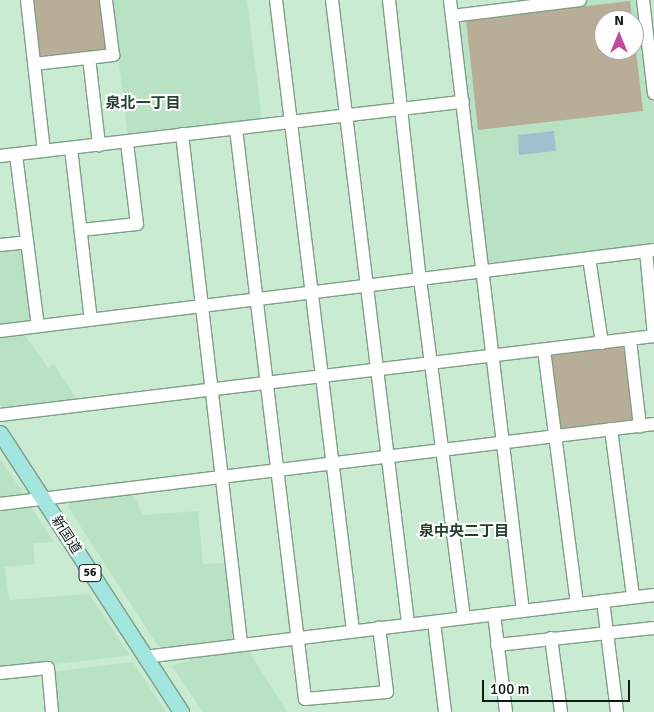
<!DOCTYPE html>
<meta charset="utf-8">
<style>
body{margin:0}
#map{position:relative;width:654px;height:712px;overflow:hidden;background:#c9ebd2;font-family:Signika,"Noto Sans JP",sans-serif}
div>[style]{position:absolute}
.built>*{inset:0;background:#b9e1c3}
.green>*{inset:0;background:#b8ad97}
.water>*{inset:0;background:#9ec1ce}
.roads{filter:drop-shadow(1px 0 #7e9e87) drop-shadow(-1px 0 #7e9e87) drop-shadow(0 1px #7e9e87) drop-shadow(0 -1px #7e9e87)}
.minor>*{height:12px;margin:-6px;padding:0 6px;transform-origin:6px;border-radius:6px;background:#fff}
.major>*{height:15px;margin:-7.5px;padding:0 7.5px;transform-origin:7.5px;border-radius:7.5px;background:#a3e5df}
span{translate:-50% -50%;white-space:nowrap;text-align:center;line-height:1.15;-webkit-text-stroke:4px #fff;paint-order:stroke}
.shield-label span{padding:1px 4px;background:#fff;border:1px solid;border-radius:4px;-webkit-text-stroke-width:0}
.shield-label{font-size:12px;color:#0f1b13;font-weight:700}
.street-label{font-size:14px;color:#0f1b13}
.neighbourhood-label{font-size:15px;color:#24412e;font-weight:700}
.north{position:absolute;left:594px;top:10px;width:50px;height:50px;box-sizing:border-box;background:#fff;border:1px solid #9fa4a1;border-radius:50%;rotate:0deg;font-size:14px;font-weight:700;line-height:20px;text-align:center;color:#0f1b13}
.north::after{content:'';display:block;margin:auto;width:18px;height:22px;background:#c24a9f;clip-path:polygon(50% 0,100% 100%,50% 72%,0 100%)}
.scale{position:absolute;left:482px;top:680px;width:148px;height:22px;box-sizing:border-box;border:2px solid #0f1b13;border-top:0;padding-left:6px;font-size:15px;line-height:18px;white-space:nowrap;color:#0f1b13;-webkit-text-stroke:4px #fff;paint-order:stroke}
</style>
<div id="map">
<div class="built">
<div style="clip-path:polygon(111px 0,247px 0,262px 121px,128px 137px)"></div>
<div style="clip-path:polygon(evenodd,580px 0,643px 0,654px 95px,654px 250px,482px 273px,452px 16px,580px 0,604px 20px,634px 20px,634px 50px,604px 50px,604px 20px)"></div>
<div style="clip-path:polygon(21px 245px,33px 315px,28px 322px,0 325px,0 247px)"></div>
<div style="clip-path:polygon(25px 335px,48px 368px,54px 364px,80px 404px,6px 414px,0 404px,0 338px)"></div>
<div style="clip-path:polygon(0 459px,26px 497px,0 500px)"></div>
<div style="clip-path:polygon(132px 492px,143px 515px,198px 511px,203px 564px,230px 563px,235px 641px,165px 649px,158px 646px,68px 507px,72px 499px)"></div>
<div style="clip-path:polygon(29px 504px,54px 542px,33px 543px,35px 564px,5px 567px,9px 600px,89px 594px,130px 655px,0 671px,0 507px)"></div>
<div style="clip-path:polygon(247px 648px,287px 712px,203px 712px,172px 666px,197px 658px,196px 655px)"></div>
<div style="clip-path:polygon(133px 662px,166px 712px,55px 712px,50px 672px)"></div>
</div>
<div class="green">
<div style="clip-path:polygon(30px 0,103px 0,109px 50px,40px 59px)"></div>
<div style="clip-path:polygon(630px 1px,632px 20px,604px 20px,604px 50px,634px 50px,634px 33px,643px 111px,478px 130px,466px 20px)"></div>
<div style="clip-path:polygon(624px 344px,636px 417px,633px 422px,561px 431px,557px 428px,548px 356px,551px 353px)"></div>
</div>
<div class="water">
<div style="clip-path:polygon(554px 131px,556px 151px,519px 155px,518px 135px)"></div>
</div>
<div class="roads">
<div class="minor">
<div style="left:27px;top:0;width:152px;rotate:83.6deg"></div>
<div style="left:276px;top:0;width:636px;rotate:83.04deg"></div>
<div style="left:332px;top:0;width:628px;rotate:83.04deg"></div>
<div style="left:389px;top:0;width:281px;rotate:83.7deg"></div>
<div style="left:420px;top:279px;width:342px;rotate:82.6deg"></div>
<div style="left:450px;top:0;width:615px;rotate:83.19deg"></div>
<div style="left:643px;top:0;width:94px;rotate:83.3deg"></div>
<div style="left:452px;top:16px;width:129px;rotate:-7.1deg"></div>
<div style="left:89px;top:58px;width:88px;rotate:83.4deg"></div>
<div style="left:34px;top:64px;width:80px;rotate:-6.5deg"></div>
<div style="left:113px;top:55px;width:55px;rotate:-97.3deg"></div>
<div style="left:236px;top:129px;width:574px;rotate:83.1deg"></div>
<div style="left:305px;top:699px;width:82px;rotate:-4.9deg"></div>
<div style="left:387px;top:692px;width:65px;rotate:-97deg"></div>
<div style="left:182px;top:134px;width:512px;rotate:83.39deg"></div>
<div style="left:71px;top:148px;width:173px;rotate:83.4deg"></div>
<div style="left:16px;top:155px;width:172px;rotate:82.7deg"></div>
<div style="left:0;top:156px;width:466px;rotate:-6.7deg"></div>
<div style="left:81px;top:230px;width:56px;rotate:-6.1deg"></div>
<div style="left:137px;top:224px;width:83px;rotate:-97deg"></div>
<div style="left:0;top:245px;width:27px;rotate:-6deg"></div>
<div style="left:646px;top:251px;width:85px;rotate:84.6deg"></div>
<div style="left:589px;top:258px;width:86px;rotate:81.3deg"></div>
<div style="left:0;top:331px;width:659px;rotate:-7.06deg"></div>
<div style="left:630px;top:340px;width:87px;rotate:83.4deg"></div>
<div style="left:544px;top:350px;width:256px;rotate:82.6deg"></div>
<div style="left:0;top:415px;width:659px;rotate:-6.89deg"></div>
<div style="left:611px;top:429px;width:169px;rotate:82.5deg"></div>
<div style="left:0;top:504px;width:659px;rotate:-6.97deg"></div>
<div style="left:603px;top:601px;width:112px;rotate:82.8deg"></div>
<div style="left:494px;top:614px;width:99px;rotate:83deg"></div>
<div style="left:434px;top:622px;width:91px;rotate:83deg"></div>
<div style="left:551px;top:638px;width:75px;rotate:82.3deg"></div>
<div style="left:497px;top:645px;width:158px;rotate:-6.2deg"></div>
<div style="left:144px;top:657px;width:514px;rotate:-6.93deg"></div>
<div style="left:0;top:673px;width:48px;rotate:-5.9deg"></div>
<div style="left:48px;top:668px;width:44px;rotate:84.8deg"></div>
</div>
<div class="major">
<div style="left:0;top:433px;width:333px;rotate:57deg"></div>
</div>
</div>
<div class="shield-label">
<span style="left:90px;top:573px">56</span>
</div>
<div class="street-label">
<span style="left:66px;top:535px;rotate:57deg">新国道</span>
</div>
<div class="neighbourhood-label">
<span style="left:143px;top:104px">泉北一丁目</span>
<span style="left:464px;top:532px">泉中央二丁目</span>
</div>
<div class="north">N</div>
<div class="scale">100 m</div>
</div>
